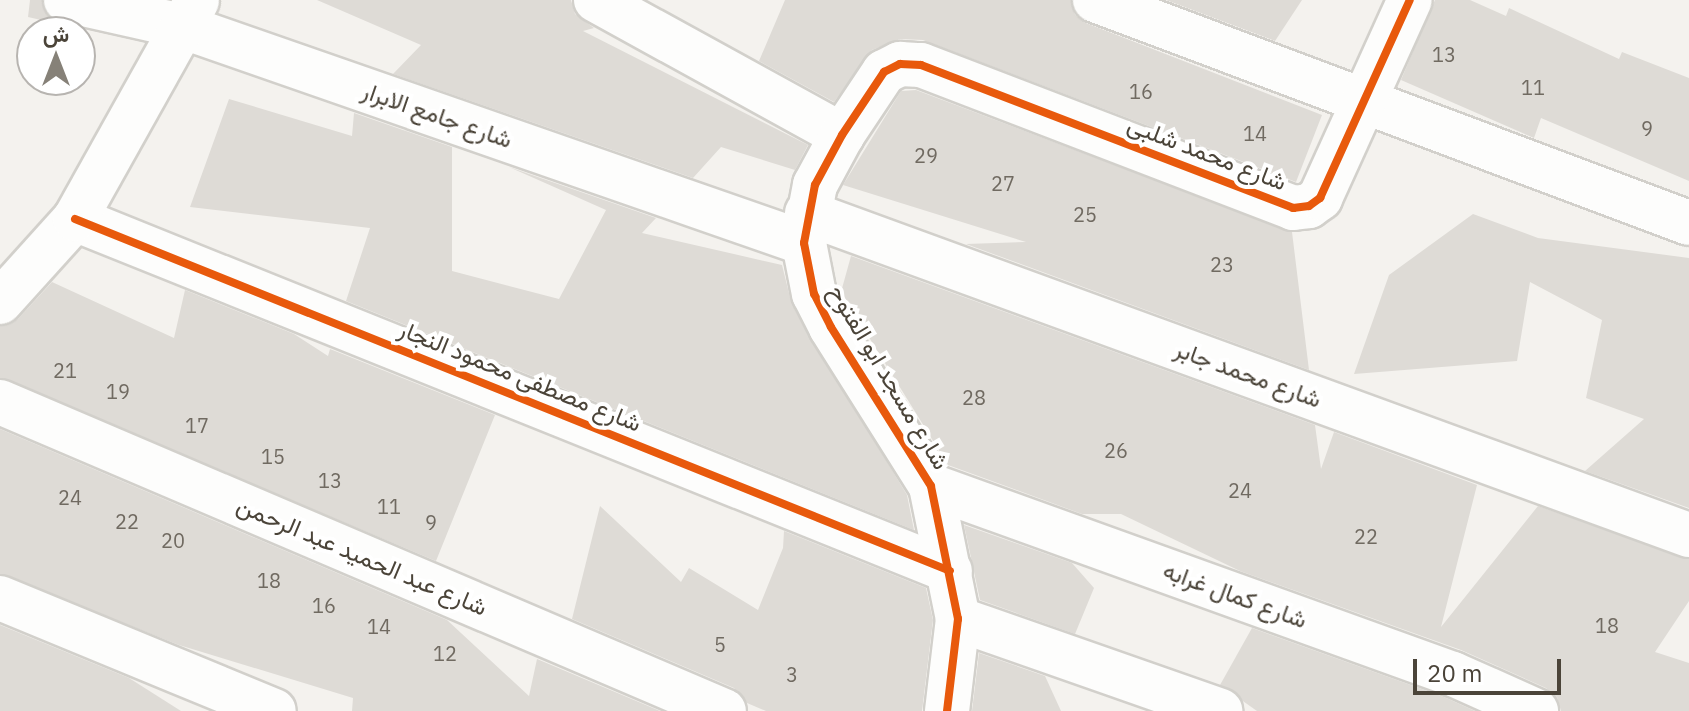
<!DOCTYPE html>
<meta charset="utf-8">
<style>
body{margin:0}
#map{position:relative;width:1689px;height:711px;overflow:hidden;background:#f4f2ee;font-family:"IBM Plex Sans",Vazirmatn,sans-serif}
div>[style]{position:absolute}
.building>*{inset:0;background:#dedbd6}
.roads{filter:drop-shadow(2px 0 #d2d0cb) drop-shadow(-2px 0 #d2d0cb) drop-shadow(0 2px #d2d0cb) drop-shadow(0 -2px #d2d0cb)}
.minor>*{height:44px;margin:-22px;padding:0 22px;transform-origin:22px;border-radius:22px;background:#fdfdfc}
.cycleway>*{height:8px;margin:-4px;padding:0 4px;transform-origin:4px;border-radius:4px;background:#e8590c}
span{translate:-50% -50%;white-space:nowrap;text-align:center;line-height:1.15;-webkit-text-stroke:8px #fff;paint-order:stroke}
.number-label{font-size:20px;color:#706a61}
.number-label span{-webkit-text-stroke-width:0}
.street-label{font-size:24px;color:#4b4439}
.north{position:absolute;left:16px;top:16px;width:80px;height:80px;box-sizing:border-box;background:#fff;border:2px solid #b7b4b0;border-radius:50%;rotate:0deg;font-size:22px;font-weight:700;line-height:32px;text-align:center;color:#4b4439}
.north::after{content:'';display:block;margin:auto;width:28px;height:36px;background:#868178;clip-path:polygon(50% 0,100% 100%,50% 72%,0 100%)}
.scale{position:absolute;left:1413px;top:659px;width:148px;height:36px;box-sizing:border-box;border:4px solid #4b4439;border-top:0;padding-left:10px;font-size:24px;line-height:28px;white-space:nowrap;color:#4b4439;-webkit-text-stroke:6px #fff;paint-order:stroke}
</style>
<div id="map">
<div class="building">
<div style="clip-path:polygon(30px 0,42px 0,49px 18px,67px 26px,28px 17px)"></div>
<div style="clip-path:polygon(317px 0,571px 0,575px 14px,594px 28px,583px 31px,808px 145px,795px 170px,721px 147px,693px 178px,393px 74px,421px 45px)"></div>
<div style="clip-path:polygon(785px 0,1071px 0,1075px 15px,1086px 23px,1322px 115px,1296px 182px,923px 40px,900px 39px,872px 50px,834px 102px,759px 61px)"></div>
<div style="clip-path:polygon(1166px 0,1302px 0,1275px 41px)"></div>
<div style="clip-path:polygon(1435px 0,1470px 0,1506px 16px,1509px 8px,1619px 59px,1622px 52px,1689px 78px,1689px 181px,1541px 118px,1534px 138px,1401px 80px)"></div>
<div style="clip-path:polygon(916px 90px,1292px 232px,1309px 370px,966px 244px,1026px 242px,843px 185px,901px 91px)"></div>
<div style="clip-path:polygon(229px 99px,352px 136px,354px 113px,452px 147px,452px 271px,559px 299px,606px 210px,509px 167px,656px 218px,642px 233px,782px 265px,792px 305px,907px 495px,914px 530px,346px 301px,370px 228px,190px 207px)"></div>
<div style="clip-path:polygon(1473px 214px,1538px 238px,1689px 258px,1689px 508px,1585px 471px,1644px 419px,1586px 398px,1602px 320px,1530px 282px,1517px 361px,1354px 374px,1389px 275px)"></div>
<div style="clip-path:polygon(851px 256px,1315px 425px,1321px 469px,1334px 432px,1477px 485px,1441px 627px,1538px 506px,1689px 559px,1689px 601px,1655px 652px,1689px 663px,1689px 711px,1561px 711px,1557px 697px,1546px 688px,1461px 650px,1240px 571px,1121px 514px,1082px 514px,948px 465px,841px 292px)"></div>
<div style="clip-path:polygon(52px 282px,174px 338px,185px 290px,294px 334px,328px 356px,330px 349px,495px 415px,436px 561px,0 378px,0 326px,18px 319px)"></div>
<div style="clip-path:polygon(0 429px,447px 620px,529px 696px,537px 659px,660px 711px,352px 711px,353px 698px,179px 645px,0 574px)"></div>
<div style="clip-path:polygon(600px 506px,681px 582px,689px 568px,758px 610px,783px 548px,784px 531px,926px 588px,933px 620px,922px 711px,766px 711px,747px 703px,734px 688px,572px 619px)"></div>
<div style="clip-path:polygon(964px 525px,1072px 563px,1094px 588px,1075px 634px,980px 600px)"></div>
<div style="clip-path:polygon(0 625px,129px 678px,181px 711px,0 711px)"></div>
<div style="clip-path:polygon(1252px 628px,1444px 697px,1475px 711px,1257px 711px,1220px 685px)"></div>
<div style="clip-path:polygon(979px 653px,1045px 676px,1061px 711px,972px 711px)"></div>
</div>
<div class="roads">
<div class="minor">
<div style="left:66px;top:0;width:118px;rotate:12.7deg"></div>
<div style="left:181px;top:26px;width:660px;rotate:19.2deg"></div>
<div style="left:596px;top:0;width:281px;rotate:28.8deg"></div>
<div style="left:1095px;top:0;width:634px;rotate:20.58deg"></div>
<div style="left:807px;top:213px;width:939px;rotate:20.06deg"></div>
<div style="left:75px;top:219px;width:943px;rotate:21.91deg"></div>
<div style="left:0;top:302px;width:112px;rotate:-47.9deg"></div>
<div style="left:75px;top:219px;width:250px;rotate:-60.8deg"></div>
<div style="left:0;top:402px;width:787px;rotate:23.11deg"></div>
<div style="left:931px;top:486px;width:555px;rotate:19.81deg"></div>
<div style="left:1453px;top:674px;width:91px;rotate:24deg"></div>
<div style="left:0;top:598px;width:296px;rotate:22.4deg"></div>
<div style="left:958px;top:619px;width:278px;rotate:19.3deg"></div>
<div style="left:947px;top:711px;width:93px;rotate:-83.2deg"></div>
<div style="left:958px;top:619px;width:136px;rotate:-101.5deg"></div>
<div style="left:931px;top:486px;width:188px;rotate:-122.2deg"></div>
<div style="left:831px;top:327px;width:37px;rotate:-117deg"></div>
<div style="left:814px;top:294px;width:52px;rotate:-101.1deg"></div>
<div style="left:804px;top:243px;width:59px;rotate:-79.3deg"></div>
<div style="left:815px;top:185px;width:57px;rotate:-61.6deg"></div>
<div style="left:842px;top:135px;width:76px;rotate:-56.3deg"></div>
<div style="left:884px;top:72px;width:18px;rotate:-27deg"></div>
<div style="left:900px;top:64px;width:21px;rotate:3deg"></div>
<div style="left:921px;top:65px;width:399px;rotate:21deg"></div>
<div style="left:1293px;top:208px;width:16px;rotate:-7deg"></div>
<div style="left:1309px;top:206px;width:14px;rotate:-36deg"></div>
<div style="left:1320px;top:198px;width:217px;rotate:-65.6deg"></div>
</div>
</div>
<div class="cycleway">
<div style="left:75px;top:219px;width:943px;rotate:21.91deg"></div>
<div style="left:947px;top:711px;width:93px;rotate:-83.2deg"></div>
<div style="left:958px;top:619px;width:136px;rotate:-101.5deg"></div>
<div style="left:931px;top:486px;width:188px;rotate:-122.2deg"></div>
<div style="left:831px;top:327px;width:37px;rotate:-117deg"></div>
<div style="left:814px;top:294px;width:52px;rotate:-101.1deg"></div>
<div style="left:804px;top:243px;width:59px;rotate:-79.3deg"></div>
<div style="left:815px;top:185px;width:57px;rotate:-61.6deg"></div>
<div style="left:842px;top:135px;width:76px;rotate:-56.3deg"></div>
<div style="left:884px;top:72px;width:18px;rotate:-27deg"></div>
<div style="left:900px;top:64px;width:21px;rotate:3deg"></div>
<div style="left:921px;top:65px;width:399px;rotate:21deg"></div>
<div style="left:1293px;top:208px;width:16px;rotate:-7deg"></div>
<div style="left:1309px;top:206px;width:14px;rotate:-36deg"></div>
<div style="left:1320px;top:198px;width:217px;rotate:-65.6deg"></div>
</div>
<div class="number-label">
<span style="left:1444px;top:54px">13</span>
<span style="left:1533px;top:87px">11</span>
<span style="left:1141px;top:91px">16</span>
<span style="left:1647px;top:128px">9</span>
<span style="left:1255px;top:133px">14</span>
<span style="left:926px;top:155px">29</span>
<span style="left:1003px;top:183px">27</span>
<span style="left:1085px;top:214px">25</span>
<span style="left:1222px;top:264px">23</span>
<span style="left:65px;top:370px">21</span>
<span style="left:118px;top:391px">19</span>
<span style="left:974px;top:397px">28</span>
<span style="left:197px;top:425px">17</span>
<span style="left:1116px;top:450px">26</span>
<span style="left:273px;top:456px">15</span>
<span style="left:330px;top:480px">13</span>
<span style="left:1240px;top:490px">24</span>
<span style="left:70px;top:497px">24</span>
<span style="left:389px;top:506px">11</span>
<span style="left:127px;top:521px">22</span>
<span style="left:431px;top:522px">9</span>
<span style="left:1366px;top:536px">22</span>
<span style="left:173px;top:540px">20</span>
<span style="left:269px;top:580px">18</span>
<span style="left:324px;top:605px">16</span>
<span style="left:1607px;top:625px">18</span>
<span style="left:379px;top:626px">14</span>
<span style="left:720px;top:644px">5</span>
<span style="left:445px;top:653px">12</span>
<span style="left:792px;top:674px">3</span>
</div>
<div class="street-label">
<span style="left:437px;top:115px;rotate:19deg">شارع جامع الابرار</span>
<span style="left:1207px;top:153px;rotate:21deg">شارع محمد شلبى</span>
<span style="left:1248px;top:374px;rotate:20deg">شارع محمد جابر</span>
<span style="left:520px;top:376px;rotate:22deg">شارع مصطفى محمود النجار</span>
<span style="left:889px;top:377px;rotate:59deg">شارع مسجد ابو الفتوح</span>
<span style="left:362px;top:556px;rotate:23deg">شارع عبد الحميد عبد الرحمن</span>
<span style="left:1235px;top:595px;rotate:20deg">شارع كمال غرابه</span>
</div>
<div class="north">ش</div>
<div class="scale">20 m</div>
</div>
